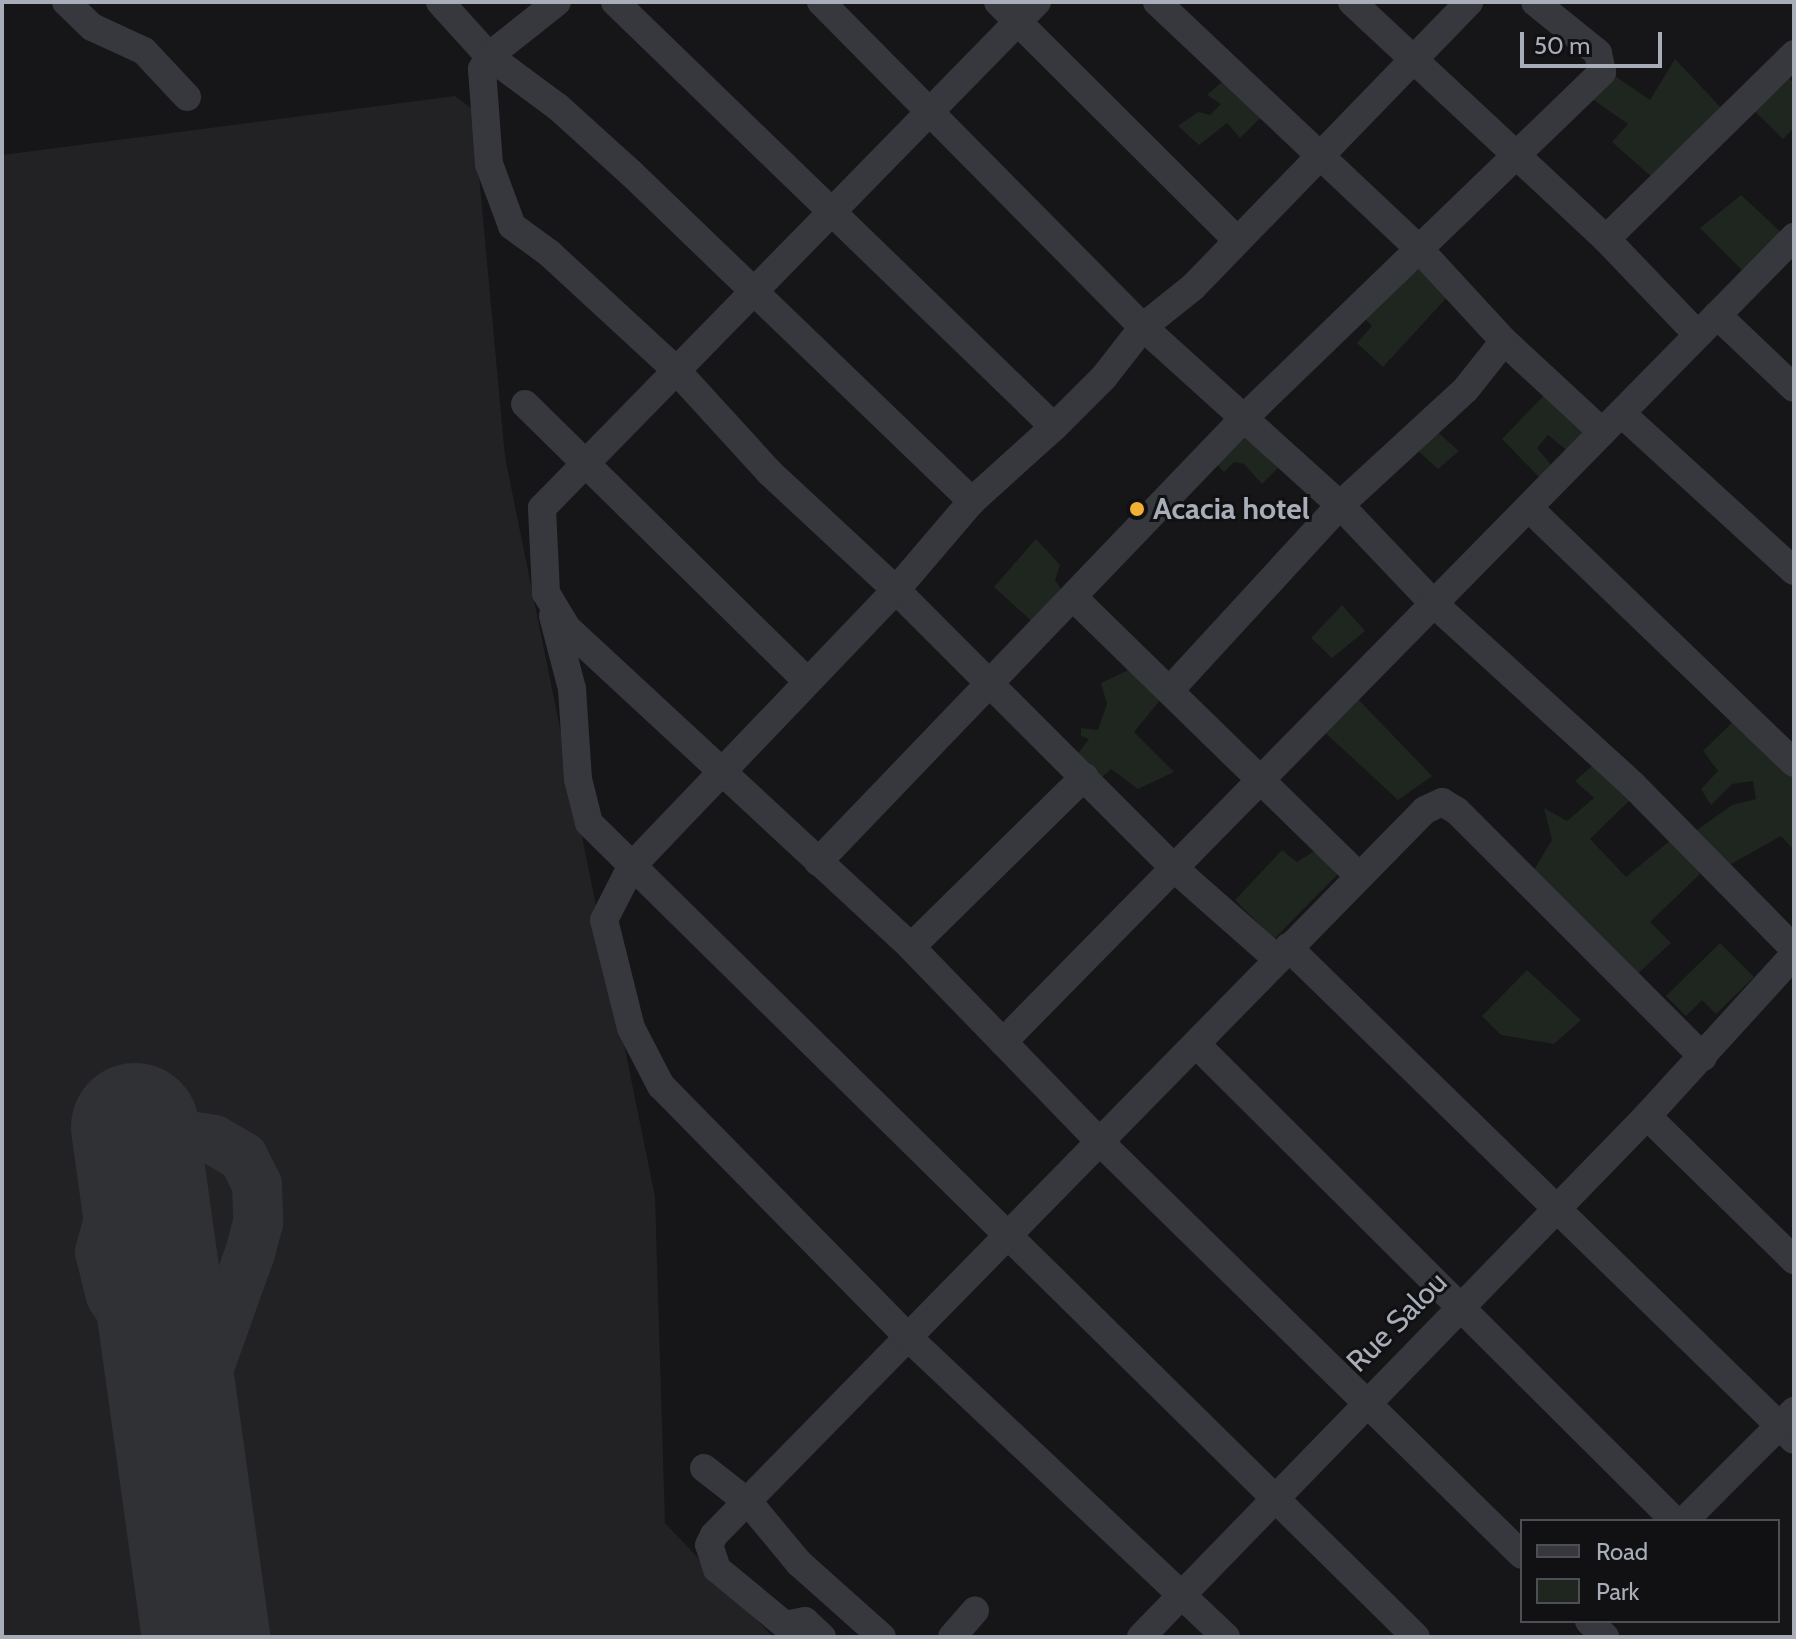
<!DOCTYPE html>
<style>
body{margin:0}
#map{position:relative;width:1796px;height:1639px;overflow:hidden;background:#161618;font-family:Cabin,sans-serif}
div>[style]{position:absolute}
.built>*{inset:0;background:#222225}
.green>*{inset:0;background:#1e261f}
.taxiway>*{height:50px;margin:-25px;padding:0 25px;transform-origin:25px;border-radius:25px;background:#303135}
.runway>*{height:128px;margin:-64px;padding:0 64px;transform-origin:64px;border-radius:64px;background:#303135}
.minor>*{height:28px;margin:-14px;padding:0 14px;transform-origin:14px;border-radius:14px;background:#37383d}
.dots>*{width:22px;height:22px;translate:-50% -50%;box-sizing:border-box;border:4px solid #111113;border-radius:50%}
span{translate:-50% -50%;white-space:nowrap;text-align:center;line-height:1.15;-webkit-text-stroke:6px #111113;paint-order:stroke}
.poi-label{font-size:30px;color:#a8adb8;font-weight:700}
.left{translate:0 -50%;text-align:left}
.street-label{font-size:30px;color:#a8adb8}
.frame{position:absolute;inset:0;border:4px solid #a8adb8;pointer-events:none}
.legend{position:absolute;left:1520px;top:1519px;width:260px;height:104px;box-sizing:border-box;background:#111113;border:2px solid #4d4f55;margin:0;padding:10px 14px;list-style:none;font-size:24px;color:#a8adb8}
.legend li{display:flex;align-items:center;gap:16px;height:40px}
.legend b{width:40px;border:2px solid #4d4f55}
.scale{position:absolute;left:1520px;top:32px;width:142px;height:36px;box-sizing:border-box;border:4px solid #a8adb8;border-top:0;padding-left:10px;font-size:24px;line-height:28px;white-space:nowrap;color:#a8adb8;-webkit-text-stroke:6px #111113;paint-order:stroke}
</style>
<div id="map">
<div class="built">
<div style="clip-path:polygon(455px 96px,473px 110px,505px 457px,655px 1197px,665px 1523px,773px 1637px,2px 1637px,2px 155px)"></div>
</div>
<div class="green">
<div style="clip-path:polygon(1675px 59px,1726px 113px,1653px 178px,1612px 142px,1628px 124px,1588px 96px,1609px 72px,1650px 100px)"></div>
<div style="clip-path:polygon(1240px 66px,1279px 100px,1240px 138px,1227px 123px,1199px 145px,1178px 126px,1198px 112px,1210px 115px,1221px 104px,1207px 95px)"></div>
<div style="clip-path:polygon(1783px 73px,1794px 83px,1794px 128px,1783px 139px,1748px 105px)"></div>
<div style="clip-path:polygon(1741px 195px,1782px 233px,1743px 271px,1700px 228px)"></div>
<div style="clip-path:polygon(1417px 256px,1450px 294px,1383px 367px,1357px 343px,1372px 326px,1360px 314px)"></div>
<div style="clip-path:polygon(1549px 390px,1591px 431px,1569px 452px,1548px 435px,1537px 448px,1553px 467px,1540px 478px,1502px 439px)"></div>
<div style="clip-path:polygon(1248px 428px,1284px 462px,1262px 484px,1244px 464px,1234px 462px,1224px 472px,1213px 460px)"></div>
<div style="clip-path:polygon(1435px 430px,1459px 451px,1438px 469px,1416px 449px)"></div>
<div style="clip-path:polygon(1036px 539px,1060px 565px,1055px 580px,1068px 600px,1038px 627px,994px 587px)"></div>
<div style="clip-path:polygon(1342px 605px,1365px 631px,1332px 658px,1311px 638px)"></div>
<div style="clip-path:polygon(1137px 666px,1166px 693px,1134px 732px,1174px 772px,1138px 789px,1111px 769px,1102px 777px,1073px 760px,1089px 739px,1081px 736px,1081px 728px,1098px 730px,1107px 704px,1101px 683px)"></div>
<div style="clip-path:polygon(1354px 695px,1432px 776px,1398px 800px,1319px 727px)"></div>
<div style="clip-path:polygon(1739px 716px,1794px 770px,1794px 850px,1781px 836px,1724px 868px,1690px 835px,1732px 805px,1756px 799px,1753px 781px,1732px 784px,1711px 805px,1701px 789px,1718px 771px,1703px 751px)"></div>
<div style="clip-path:polygon(1599px 760px,1634px 796px,1590px 839px,1626px 877px,1672px 839px,1700px 874px,1650px 922px,1671px 943px,1633px 978px,1529px 878px,1552px 840px,1544px 808px,1567px 821px,1594px 798px,1575px 781px)"></div>
<div style="clip-path:polygon(1322px 846px,1338px 874px,1274px 939px,1235px 900px,1282px 850px,1297px 862px)"></div>
<div style="clip-path:polygon(1720px 943px,1754px 977px,1716px 1014px,1702px 1000px,1686px 1016px,1666px 996px)"></div>
<div style="clip-path:polygon(1527px 970px,1581px 1020px,1554px 1044px,1501px 1035px,1482px 1016px)"></div>
</div>
<div class="taxiway">
<div style="left:165px;top:1346px;width:44px;rotate:-148.1deg"></div>
<div style="left:128px;top:1323px;width:32px;rotate:-122deg"></div>
<div style="left:111px;top:1296px;width:45px;rotate:-104deg"></div>
<div style="left:100px;top:1252px;width:130px;rotate:-74.4deg"></div>
<div style="left:135px;top:1127px;width:80px;rotate:9.3deg"></div>
<div style="left:214px;top:1140px;width:34px;rotate:30deg"></div>
<div style="left:243px;top:1157px;width:31px;rotate:63deg"></div>
<div style="left:257px;top:1185px;width:38px;rotate:88deg"></div>
<div style="left:258px;top:1223px;width:28px;rotate:105deg"></div>
<div style="left:251px;top:1250px;width:210px;rotate:109.7deg"></div>
</div>
<div class="runway">
<div style="left:135px;top:1127px;width:515px;rotate:82.07deg"></div>
</div>
<div class="minor">
<div style="left:66px;top:2px;width:36px;rotate:44deg"></div>
<div style="left:92px;top:27px;width:57px;rotate:24.8deg"></div>
<div style="left:144px;top:51px;width:63px;rotate:46.9deg"></div>
<div style="left:440px;top:2px;width:73px;rotate:47.8deg"></div>
<div style="left:489px;top:56px;width:86px;rotate:36.5deg"></div>
<div style="left:558px;top:107px;width:100px;rotate:42.2deg"></div>
<div style="left:632px;top:174px;width:472px;rotate:43.9deg"></div>
<div style="left:557px;top:2px;width:87px;rotate:141.5deg"></div>
<div style="left:489px;top:56px;width:15px;rotate:118deg"></div>
<div style="left:482px;top:69px;width:95px;rotate:85.8deg"></div>
<div style="left:489px;top:164px;width:66px;rotate:69.6deg"></div>
<div style="left:512px;top:226px;width:46px;rotate:36.1deg"></div>
<div style="left:549px;top:253px;width:173px;rotate:42.7deg"></div>
<div style="left:676px;top:370px;width:138px;rotate:47.6deg"></div>
<div style="left:769px;top:472px;width:173px;rotate:42.9deg"></div>
<div style="left:896px;top:590px;width:395px;rotate:45deg"></div>
<div style="left:1175px;top:869px;width:135px;rotate:41.4deg"></div>
<div style="left:615px;top:2px;width:611px;rotate:44.07deg"></div>
<div style="left:821px;top:2px;width:458px;rotate:45.3deg"></div>
<div style="left:1143px;top:327px;width:266px;rotate:42.1deg"></div>
<div style="left:1340px;top:505px;width:134px;rotate:46.5deg"></div>
<div style="left:1432px;top:602px;width:272px;rotate:42.3deg"></div>
<div style="left:1633px;top:785px;width:230px;rotate:45.5deg"></div>
<div style="left:998px;top:2px;width:336px;rotate:44.9deg"></div>
<div style="left:1037px;top:2px;width:708px;rotate:134.37deg"></div>
<div style="left:542px;top:508px;width:85px;rotate:87.3deg"></div>
<div style="left:546px;top:593px;width:41px;rotate:59deg"></div>
<div style="left:567px;top:628px;width:469px;rotate:42.8deg"></div>
<div style="left:911px;top:947px;width:269px;rotate:45.9deg"></div>
<div style="left:1098px;top:1140px;width:593px;rotate:44.39deg"></div>
<div style="left:1157px;top:2px;width:361px;rotate:43.3deg"></div>
<div style="left:1420px;top:250px;width:124px;rotate:47.3deg"></div>
<div style="left:1504px;top:341px;width:131px;rotate:42.8deg"></div>
<div style="left:1352px;top:2px;width:347px;rotate:43deg"></div>
<div style="left:1606px;top:239px;width:132px;rotate:46.2deg"></div>
<div style="left:1606px;top:239px;width:264px;rotate:-44.5deg"></div>
<div style="left:1717px;top:315px;width:106px;rotate:43.5deg"></div>
<div style="left:525px;top:404px;width:395px;rotate:44.5deg"></div>
<div style="left:1621px;top:413px;width:234px;rotate:42.4deg"></div>
<div style="left:1530px;top:509px;width:366px;rotate:43.9deg"></div>
<div style="left:1074px;top:598px;width:397px;rotate:44.3deg"></div>
<div style="left:553px;top:616px;width:75px;rotate:75.4deg"></div>
<div style="left:572px;top:689px;width:90px;rotate:86.2deg"></div>
<div style="left:578px;top:779px;width:45px;rotate:76deg"></div>
<div style="left:589px;top:823px;width:1160px;rotate:44.55deg"></div>
<div style="left:1170px;top:690px;width:251px;rotate:-47.4deg"></div>
<div style="left:1340px;top:505px;width:171px;rotate:-42.6deg"></div>
<div style="left:1466px;top:389px;width:61px;rotate:-51.6deg"></div>
<div style="left:818px;top:862px;width:615px;rotate:-46.19deg"></div>
<div style="left:1244px;top:418px;width:498px;rotate:-44deg"></div>
<div style="left:1602px;top:72px;width:19px;rotate:-102deg"></div>
<div style="left:1598px;top:53px;width:81px;rotate:-141deg"></div>
<div style="left:911px;top:947px;width:243px;rotate:-44.5deg"></div>
<div style="left:1288px;top:947px;width:706px;rotate:44.25deg"></div>
<div style="left:1003px;top:1042px;width:1129px;rotate:-45.5deg"></div>
<div style="left:1198px;top:1046px;width:673px;rotate:44.88deg"></div>
<div style="left:1647px;top:1116px;width:206px;rotate:44.4deg"></div>
<div style="left:704px;top:1468px;width:58px;rotate:38deg"></div>
<div style="left:750px;top:1504px;width:77px;rotate:50.3deg"></div>
<div style="left:799px;top:1563px;width:111px;rotate:41.7deg"></div>
<div style="left:1684px;top:1521px;width:156px;rotate:-45deg"></div>
<div style="left:1589px;top:1621px;width:23px;rotate:45deg"></div>
<div style="left:822px;top:1637px;width:23px;rotate:-137deg"></div>
<div style="left:805px;top:1621px;width:20px;rotate:169deg"></div>
<div style="left:785px;top:1625px;width:88px;rotate:-140.5deg"></div>
<div style="left:717px;top:1569px;width:25px;rotate:-108deg"></div>
<div style="left:709px;top:1545px;width:11px;rotate:-63deg"></div>
<div style="left:714px;top:1535px;width:1015px;rotate:-45.56deg"></div>
<div style="left:1425px;top:810px;width:19px;rotate:-25deg"></div>
<div style="left:1442px;top:802px;width:17px;rotate:31deg"></div>
<div style="left:1457px;top:811px;width:348px;rotate:45deg"></div>
<div style="left:952px;top:1637px;width:35px;rotate:-49deg"></div>
<div style="left:1141px;top:1637px;width:726px;rotate:-45.84deg"></div>
<div style="left:1647px;top:1116px;width:218px;rotate:-47.6deg"></div>
<div style="left:1226px;top:1637px;width:437px;rotate:-136.7deg"></div>
<div style="left:908px;top:1337px;width:352px;rotate:-134.5deg"></div>
<div style="left:661px;top:1086px;width:65px;rotate:-117.3deg"></div>
<div style="left:631px;top:1028px;width:111px;rotate:-104deg"></div>
<div style="left:604px;top:920px;width:59px;rotate:-63deg"></div>
<div style="left:631px;top:867px;width:383px;rotate:-46.3deg"></div>
<div style="left:896px;top:590px;width:117px;rotate:-49.5deg"></div>
<div style="left:972px;top:501px;width:110px;rotate:-42.1deg"></div>
<div style="left:1054px;top:427px;width:71px;rotate:-45deg"></div>
<div style="left:1104px;top:377px;width:63px;rotate:-52deg"></div>
<div style="left:1143px;top:327px;width:64px;rotate:-38.7deg"></div>
<div style="left:1193px;top:287px;width:397px;rotate:-45.9deg"></div>
</div>
<div class="dots">
<div style="left:1137px;top:509px;background:#f2b134"></div>
</div>
<div class="poi-label">
<span class="left" style="left:1153px;top:509px">Acacia hotel</span>
</div>
<div class="street-label">
<span style="left:1397px;top:1322px;rotate:-45deg">Rue Salou</span>
</div>
<div class="frame"></div>
<ul class="legend">
<li><b style="height:10px;background:#37383d"></b>Road</li>
<li><b style="height:22px;background:#1e261f"></b>Park</li>
</ul>
<div class="scale">50 m</div>
</div>
